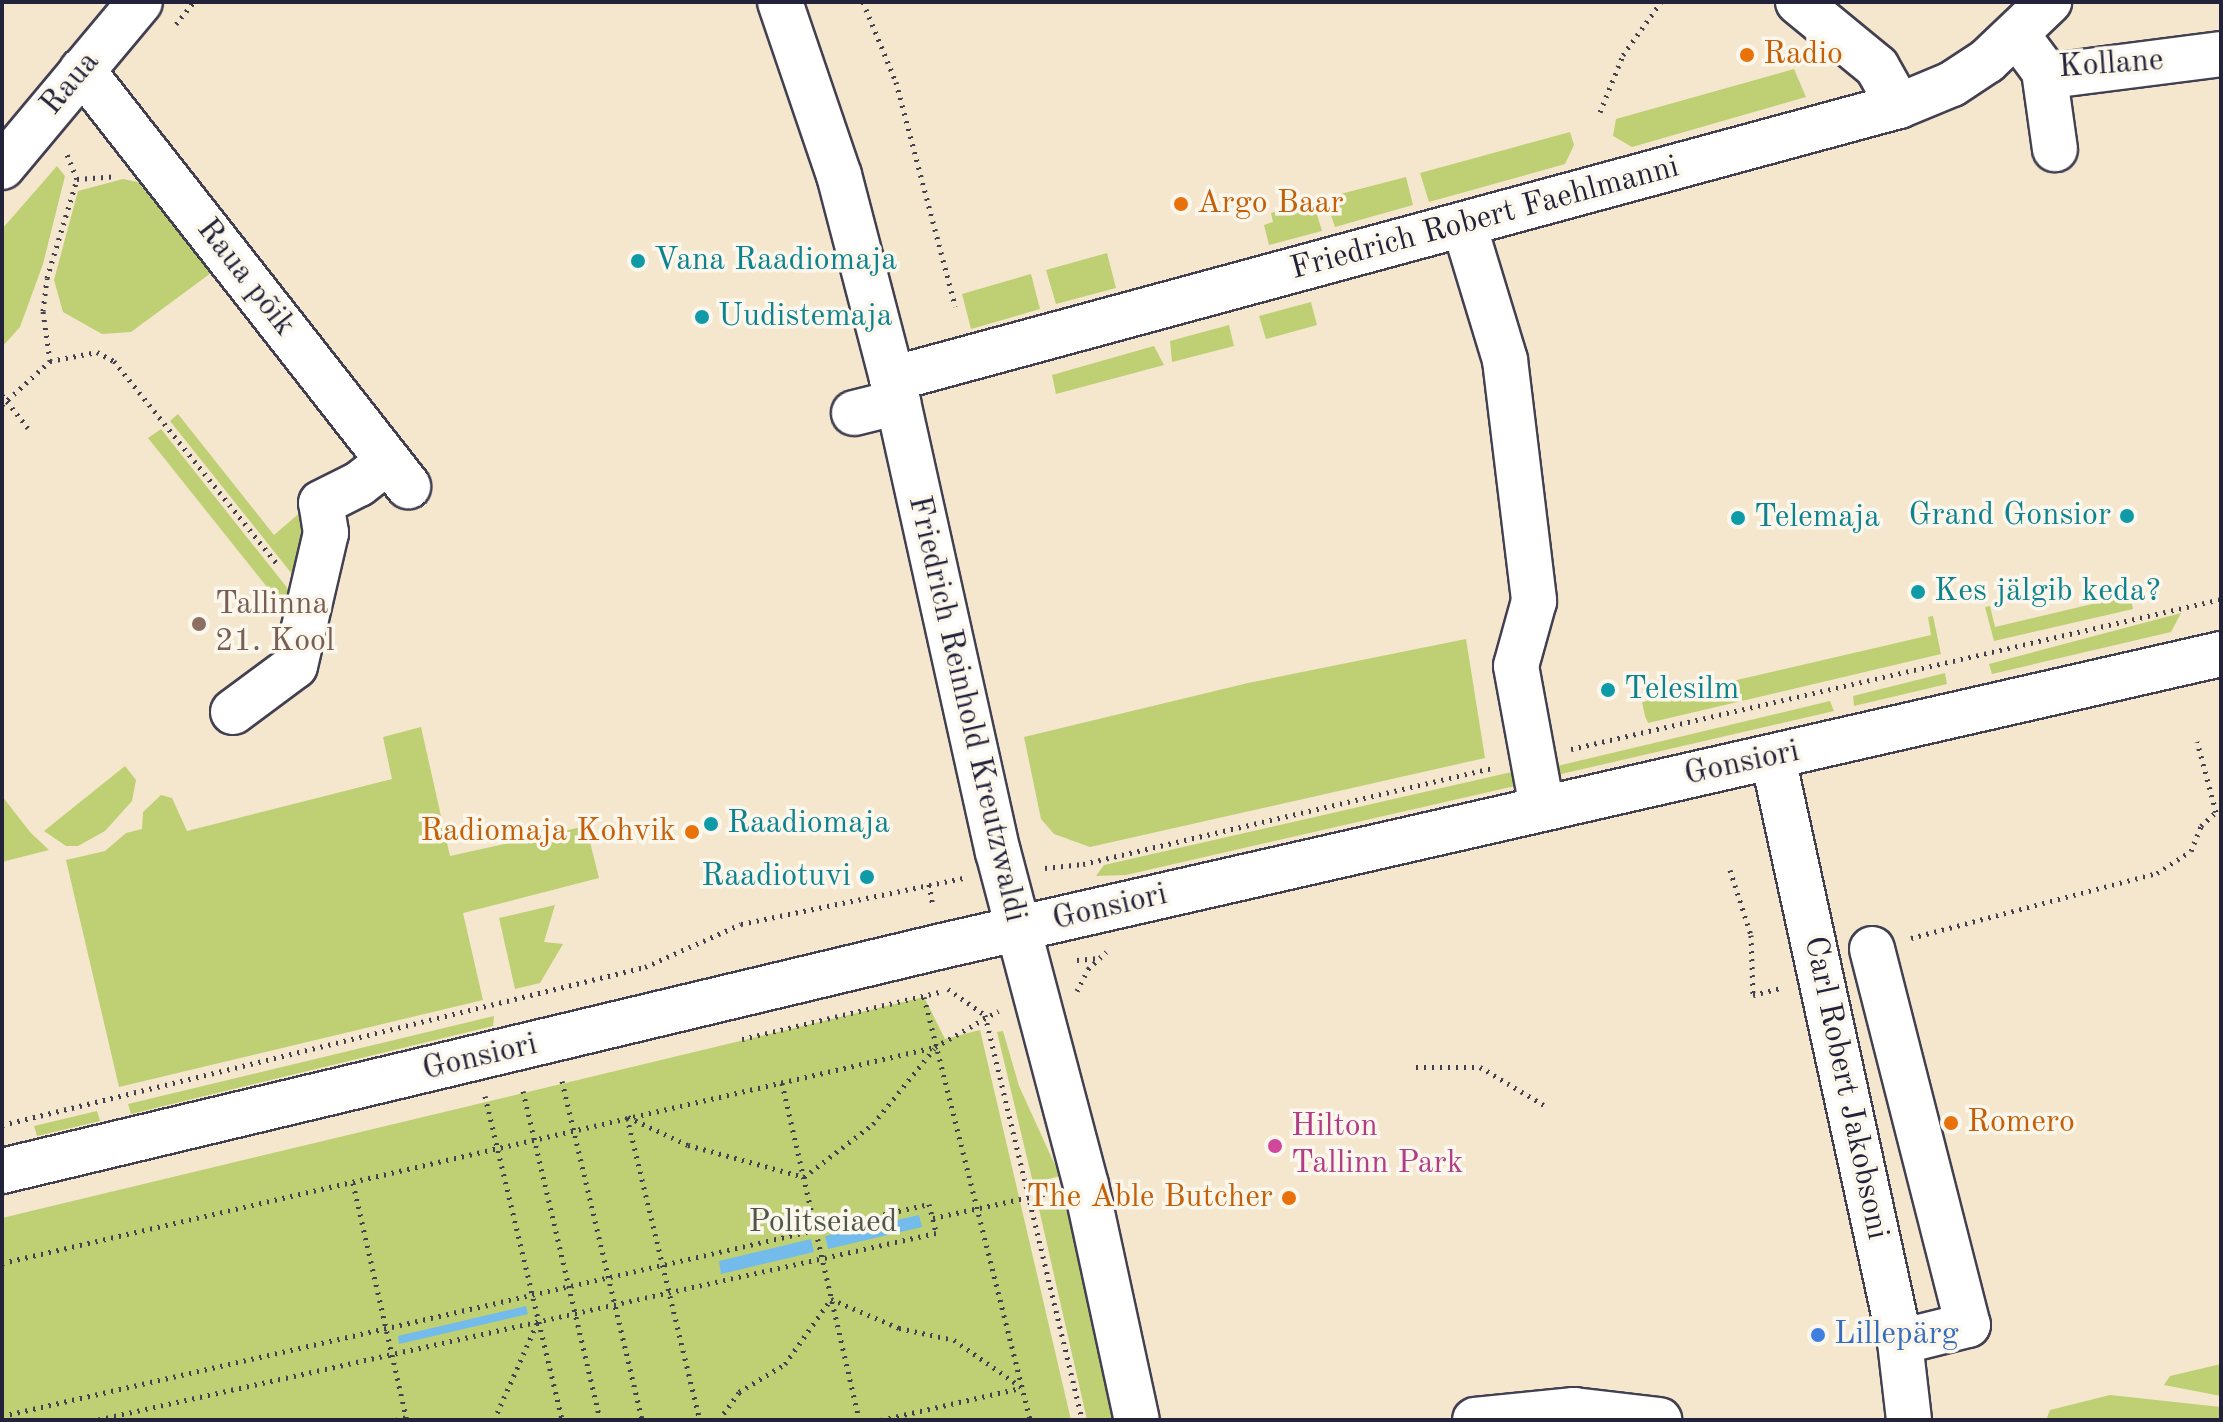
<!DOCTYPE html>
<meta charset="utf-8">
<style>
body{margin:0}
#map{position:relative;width:2223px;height:1422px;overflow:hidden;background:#f4e7ce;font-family:"Old Standard TT",serif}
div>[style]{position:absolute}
.green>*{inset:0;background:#bed073}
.water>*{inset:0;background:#73bbeb}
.path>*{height:5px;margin-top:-2.5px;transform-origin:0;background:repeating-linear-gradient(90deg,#424051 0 2px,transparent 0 8px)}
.roads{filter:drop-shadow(2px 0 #424051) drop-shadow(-2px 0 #424051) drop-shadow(0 2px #424051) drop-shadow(0 -2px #424051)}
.minor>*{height:44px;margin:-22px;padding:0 22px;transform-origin:22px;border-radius:22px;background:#fff}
.major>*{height:44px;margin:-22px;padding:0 22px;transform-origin:22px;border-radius:22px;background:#fff}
.dots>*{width:22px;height:22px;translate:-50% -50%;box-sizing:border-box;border:4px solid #fbf7ec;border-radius:50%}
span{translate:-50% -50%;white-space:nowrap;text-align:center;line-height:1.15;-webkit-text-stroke:7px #fbf7ec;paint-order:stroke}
.food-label{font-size:32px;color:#c56008}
.left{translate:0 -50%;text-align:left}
.right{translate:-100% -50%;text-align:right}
.street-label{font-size:32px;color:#22223b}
.culture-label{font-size:32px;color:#0d838f}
.education-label{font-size:32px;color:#785e54}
.hotel-label{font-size:32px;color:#b23c85}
.park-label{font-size:32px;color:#51564c}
.shop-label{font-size:32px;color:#366cbe}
.frame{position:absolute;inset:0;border:4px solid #22223b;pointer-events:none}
</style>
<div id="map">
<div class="green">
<div style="clip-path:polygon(1794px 69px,1806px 97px,1632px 147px,1613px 136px,1616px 119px)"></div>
<div style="clip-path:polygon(1570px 132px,1574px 145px,1565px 164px,1429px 202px,1420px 173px)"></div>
<div style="clip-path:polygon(57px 166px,65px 176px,43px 264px,20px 327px,2px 347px,2px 229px)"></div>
<div style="clip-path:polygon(1406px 177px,1413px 205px,1335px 227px,1325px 198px)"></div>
<div style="clip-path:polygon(123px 179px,138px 182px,211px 273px,131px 332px,102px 334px,63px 312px,54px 280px,78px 191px)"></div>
<div style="clip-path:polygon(1313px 201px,1322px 231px,1269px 245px,1264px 225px,1273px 222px,1271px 213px)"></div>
<div style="clip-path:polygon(1107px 253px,1116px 288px,1056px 304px,1046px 270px)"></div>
<div style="clip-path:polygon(1031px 274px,1040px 309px,971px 329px,962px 294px)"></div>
<div style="clip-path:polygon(1311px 302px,1317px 325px,1266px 339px,1259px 316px)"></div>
<div style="clip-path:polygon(1229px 325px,1234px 346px,1172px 362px,1170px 341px)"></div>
<div style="clip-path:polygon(1154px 346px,1164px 365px,1056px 394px,1052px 375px)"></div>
<div style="clip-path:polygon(178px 414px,274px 535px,302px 511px,310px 521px,300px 584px,170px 421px)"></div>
<div style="clip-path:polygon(161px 429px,296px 599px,291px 617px,148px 438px)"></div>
<div style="clip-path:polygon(2130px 595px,2133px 609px,1994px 641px,1985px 607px,1990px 606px,1995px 627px)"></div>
<div style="clip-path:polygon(2181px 613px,2171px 632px,1992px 674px,1989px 664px)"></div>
<div style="clip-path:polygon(1933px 616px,1941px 654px,1648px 723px,1645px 716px,1642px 702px,1931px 635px,1928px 617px)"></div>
<div style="clip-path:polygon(1466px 639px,1485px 758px,1090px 847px,1054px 834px,1041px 819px,1024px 737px,1248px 683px)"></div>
<div style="clip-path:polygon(1945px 673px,1947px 684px,1854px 706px,1853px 696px)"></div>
<div style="clip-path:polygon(1830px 701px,1834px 711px,1557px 775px,1553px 767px)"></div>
<div style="clip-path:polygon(421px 727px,450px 856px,586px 826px,599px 878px,463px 913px,483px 1000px,119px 1087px,66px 860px,105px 851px,126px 833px,142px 829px,143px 812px,161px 795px,172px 798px,187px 831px,392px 779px,383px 737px)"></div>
<div style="clip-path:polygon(125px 766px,136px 780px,132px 801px,105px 831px,78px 846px,66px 846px,44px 831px)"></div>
<div style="clip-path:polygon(1516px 771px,1515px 786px,1126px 875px,1096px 876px,1104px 865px)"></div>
<div style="clip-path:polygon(2px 796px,30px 832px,49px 850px,2px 862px)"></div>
<div style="clip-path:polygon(555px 905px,544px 942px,563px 944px,540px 983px,515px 989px,499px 918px)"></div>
<div style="clip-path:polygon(924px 997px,945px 1039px,980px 1030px,1071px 1420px,2px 1420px,2px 1218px)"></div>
<div style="clip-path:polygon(494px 1016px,493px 1026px,131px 1114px,128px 1104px)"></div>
<div style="clip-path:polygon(1003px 1031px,1019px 1086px,1060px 1176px,1033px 1183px,997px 1032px)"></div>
<div style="clip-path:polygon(97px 1111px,100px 1121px,37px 1136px,34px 1126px)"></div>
<div style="clip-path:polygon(1066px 1203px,1116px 1419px,1112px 1420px,1087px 1420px,1039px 1209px)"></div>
<div style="clip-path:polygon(2221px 1364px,2221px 1396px,2164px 1385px,2170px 1376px)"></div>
<div style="clip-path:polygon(2110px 1395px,2221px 1407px,2221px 1420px,2046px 1420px,2050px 1410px)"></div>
</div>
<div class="water">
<div style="clip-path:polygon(919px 1215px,922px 1227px,828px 1249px,825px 1236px)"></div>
<div style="clip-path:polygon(811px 1239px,814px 1252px,721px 1274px,719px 1261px)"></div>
<div style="clip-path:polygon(526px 1306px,528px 1314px,399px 1344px,398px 1336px)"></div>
</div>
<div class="path">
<div style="left:863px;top:2px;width:87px;rotate:67.6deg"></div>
<div style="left:896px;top:82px;width:232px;rotate:75.2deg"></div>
<div style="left:176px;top:24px;width:28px;rotate:-51deg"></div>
<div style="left:1600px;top:112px;width:61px;rotate:-68deg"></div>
<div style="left:1623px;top:55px;width:65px;rotate:-54.4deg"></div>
<div style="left:77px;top:179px;width:39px;rotate:-4deg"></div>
<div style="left:50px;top:361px;width:48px;rotate:-10.8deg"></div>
<div style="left:97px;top:352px;width:19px;rotate:28deg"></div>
<div style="left:114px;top:361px;width:260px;rotate:51.2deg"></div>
<div style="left:2px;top:395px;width:42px;rotate:51.8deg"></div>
<div style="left:2px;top:405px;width:65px;rotate:-42.5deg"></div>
<div style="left:50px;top:361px;width:50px;rotate:-98deg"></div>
<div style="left:43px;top:311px;width:33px;rotate:-83deg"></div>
<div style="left:47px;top:278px;width:103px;rotate:-73.1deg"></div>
<div style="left:77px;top:179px;width:29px;rotate:-112deg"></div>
<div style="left:1571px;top:749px;width:667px;rotate:-12.99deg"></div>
<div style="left:1045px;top:868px;width:38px;rotate:-6deg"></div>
<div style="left:1083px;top:864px;width:423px;rotate:-13.2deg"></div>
<div style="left:1730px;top:870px;width:68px;rotate:72.1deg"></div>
<div style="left:1751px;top:935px;width:60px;rotate:88.1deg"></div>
<div style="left:1753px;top:995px;width:30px;rotate:-14deg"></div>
<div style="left:929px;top:884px;width:23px;rotate:80deg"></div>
<div style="left:1911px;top:938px;width:254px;rotate:-14.8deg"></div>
<div style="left:2157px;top:873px;width:40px;rotate:-32.9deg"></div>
<div style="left:2191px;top:851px;width:27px;rotate:-68deg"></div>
<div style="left:2201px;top:826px;width:21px;rotate:-43deg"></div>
<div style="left:2216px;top:812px;width:73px;rotate:-105deg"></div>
<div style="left:1077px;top:960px;width:22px;rotate:-5deg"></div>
<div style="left:948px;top:989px;width:45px;rotate:35.1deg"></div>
<div style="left:985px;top:1015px;width:416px;rotate:76.5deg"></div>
<div style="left:1077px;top:991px;width:25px;rotate:-63deg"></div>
<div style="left:1088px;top:969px;width:25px;rotate:-43deg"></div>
<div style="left:924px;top:997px;width:436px;rotate:75.9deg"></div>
<div style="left:742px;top:1039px;width:203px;rotate:-13.4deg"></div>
<div style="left:1416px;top:1067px;width:64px"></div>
<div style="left:1480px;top:1067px;width:74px;rotate:30.7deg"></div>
<div style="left:562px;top:1081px;width:348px;rotate:76.7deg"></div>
<div style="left:782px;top:1083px;width:346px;rotate:77.1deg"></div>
<div style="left:523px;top:1091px;width:338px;rotate:76.8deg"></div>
<div style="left:485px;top:1096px;width:333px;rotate:76.6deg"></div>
<div style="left:627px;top:1117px;width:312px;rotate:76.5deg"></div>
<div style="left:628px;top:1117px;width:66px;rotate:25deg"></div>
<div style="left:688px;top:1145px;width:120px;rotate:15.4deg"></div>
<div style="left:804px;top:1177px;width:87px;rotate:-37.5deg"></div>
<div style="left:873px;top:1124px;width:97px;rotate:-50.9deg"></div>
<div style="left:2px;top:1125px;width:662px;rotate:-13.81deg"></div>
<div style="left:645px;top:967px;width:105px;rotate:-24.1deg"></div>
<div style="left:741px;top:924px;width:227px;rotate:-11.7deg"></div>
<div style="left:353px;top:1183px;width:243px;rotate:77.2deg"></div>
<div style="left:933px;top:1218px;width:119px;rotate:-12.2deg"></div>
<div style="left:2px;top:1263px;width:958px;rotate:-13.03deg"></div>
<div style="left:935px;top:1047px;width:73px;rotate:-29.7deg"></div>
<div style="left:2px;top:1416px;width:951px;rotate:-12.88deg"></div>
<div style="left:929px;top:1204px;width:30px;rotate:76deg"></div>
<div style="left:936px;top:1233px;width:861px;rotate:167.45deg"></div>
<div style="left:396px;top:1420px;width:11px;rotate:-15deg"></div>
<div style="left:494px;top:1420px;width:108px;rotate:-66deg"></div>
<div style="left:719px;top:1420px;width:34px;rotate:-54deg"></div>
<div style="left:739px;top:1392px;width:54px;rotate:-31.3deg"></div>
<div style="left:785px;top:1364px;width:80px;rotate:-54.7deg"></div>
<div style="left:831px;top:1299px;width:74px;rotate:23.1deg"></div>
<div style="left:899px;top:1328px;width:56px;rotate:12.3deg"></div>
<div style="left:954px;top:1340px;width:82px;rotate:35deg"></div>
<div style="left:881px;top:1420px;width:144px;rotate:-12.9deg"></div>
</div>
<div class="roads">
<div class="minor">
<div style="left:780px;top:2px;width:183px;rotate:71.2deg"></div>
<div style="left:839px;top:175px;width:235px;rotate:75.4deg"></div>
<div style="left:898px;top:402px;width:461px;rotate:77.5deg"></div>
<div style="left:998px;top:852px;width:344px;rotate:75.2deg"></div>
<div style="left:1086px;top:1185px;width:240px;rotate:77.8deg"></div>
<div style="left:1798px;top:2px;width:102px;rotate:39.4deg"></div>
<div style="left:1877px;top:67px;width:45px;rotate:60.6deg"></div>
<div style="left:2018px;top:36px;width:44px;rotate:53.4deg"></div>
<div style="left:2044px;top:71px;width:15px;rotate:16deg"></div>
<div style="left:2058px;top:75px;width:164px;rotate:-7.3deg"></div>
<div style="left:82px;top:70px;width:529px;rotate:51.92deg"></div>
<div style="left:2044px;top:71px;width:79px;rotate:82deg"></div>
<div style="left:2px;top:167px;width:215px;rotate:-50.1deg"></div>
<div style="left:1464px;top:225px;width:141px;rotate:73.1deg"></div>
<div style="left:1505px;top:360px;width:243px;rotate:83.1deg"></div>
<div style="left:1534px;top:601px;width:67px;rotate:105.5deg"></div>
<div style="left:1516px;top:666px;width:144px;rotate:79.6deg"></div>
<div style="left:892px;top:379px;width:1043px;rotate:-15.17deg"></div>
<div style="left:1899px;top:106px;width:57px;rotate:-22.5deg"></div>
<div style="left:1952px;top:84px;width:42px;rotate:-33.3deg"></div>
<div style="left:1987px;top:61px;width:86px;rotate:-43.6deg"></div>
<div style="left:854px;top:413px;width:45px;rotate:-14deg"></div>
<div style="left:233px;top:712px;width:77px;rotate:-36.6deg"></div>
<div style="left:295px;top:666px;width:137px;rotate:-76.9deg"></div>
<div style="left:326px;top:533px;width:30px;rotate:-99deg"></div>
<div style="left:321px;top:503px;width:42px;rotate:-26.6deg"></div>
<div style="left:359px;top:484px;width:37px;rotate:-38deg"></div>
<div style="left:1773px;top:758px;width:598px;rotate:77.73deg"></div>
<div style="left:1900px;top:1342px;width:79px;rotate:83.4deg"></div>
<div style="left:1872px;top:949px;width:388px;rotate:75.7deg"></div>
<div style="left:1968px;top:1325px;width:70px;rotate:166deg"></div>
<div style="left:1475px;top:1420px;width:100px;rotate:-5.8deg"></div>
<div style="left:1574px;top:1410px;width:86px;rotate:6.7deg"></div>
</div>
<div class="major">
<div style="left:2px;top:1171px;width:967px;rotate:-13.46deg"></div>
<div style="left:942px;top:946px;width:1312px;rotate:-12.86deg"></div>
</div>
</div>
<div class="dots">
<div style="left:1747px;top:55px;background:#e8710a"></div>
<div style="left:1181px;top:204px;background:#e8710a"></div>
<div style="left:638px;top:261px;background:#0f9aa8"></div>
<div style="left:702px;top:317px;background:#0f9aa8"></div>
<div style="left:2127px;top:516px;background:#0f9aa8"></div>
<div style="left:1738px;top:518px;background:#0f9aa8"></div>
<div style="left:1918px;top:592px;background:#0f9aa8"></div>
<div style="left:199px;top:624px;background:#8d6e63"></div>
<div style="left:1608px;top:690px;background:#0f9aa8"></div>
<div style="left:711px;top:824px;background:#0f9aa8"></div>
<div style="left:692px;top:832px;background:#e8710a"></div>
<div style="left:867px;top:877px;background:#0f9aa8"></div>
<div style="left:1951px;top:1123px;background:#e8710a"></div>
<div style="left:1275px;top:1146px;background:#d1479c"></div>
<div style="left:1289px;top:1198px;background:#e8710a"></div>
<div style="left:1818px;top:1335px;background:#3f7fe0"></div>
</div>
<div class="food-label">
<span class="left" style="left:1763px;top:55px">Radio</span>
<span class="left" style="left:1197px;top:204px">Argo Baar</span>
<span class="right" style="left:676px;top:832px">Radiomaja Kohvik</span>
<span class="left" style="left:1967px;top:1123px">Romero</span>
<span class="right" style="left:1273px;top:1198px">The Able Butcher</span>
</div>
<div class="street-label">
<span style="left:2111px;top:65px;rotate:-4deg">Kollane</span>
<span style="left:71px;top:84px;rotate:-50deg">Raua</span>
<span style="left:1485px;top:219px;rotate:-15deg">Friedrich Robert Faehlmanni</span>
<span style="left:245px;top:278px;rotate:52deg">Raua põik</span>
<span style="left:966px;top:709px;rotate:77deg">Friedrich Reinhold Kreutzwaldi</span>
<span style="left:1742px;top:764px;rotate:-12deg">Gonsiori</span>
<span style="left:1110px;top:908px;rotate:-13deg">Gonsiori</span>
<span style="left:480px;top:1058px;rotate:-13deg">Gonsiori</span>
<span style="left:1845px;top:1088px;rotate:78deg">Carl Robert Jakobsoni</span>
</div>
<div class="culture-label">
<span class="left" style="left:654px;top:261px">Vana Raadiomaja</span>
<span class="left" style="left:718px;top:317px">Uudistemaja</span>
<span class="right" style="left:2111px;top:516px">Grand Gonsior</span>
<span class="left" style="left:1754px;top:518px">Telemaja</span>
<span class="left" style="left:1934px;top:592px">Kes jälgib keda?</span>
<span class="left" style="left:1624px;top:690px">Telesilm</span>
<span class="left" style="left:727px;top:824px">Raadiomaja</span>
<span class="right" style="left:851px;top:877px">Raadiotuvi</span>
</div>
<div class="education-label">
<span class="left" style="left:215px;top:624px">Tallinna<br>21. Kool</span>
</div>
<div class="hotel-label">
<span class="left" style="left:1291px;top:1146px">Hilton<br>Tallinn Park</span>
</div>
<div class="park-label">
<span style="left:823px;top:1223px">Politseiaed</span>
</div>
<div class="shop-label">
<span class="left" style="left:1834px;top:1335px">Lillepärg</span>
</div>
<div class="frame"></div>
</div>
